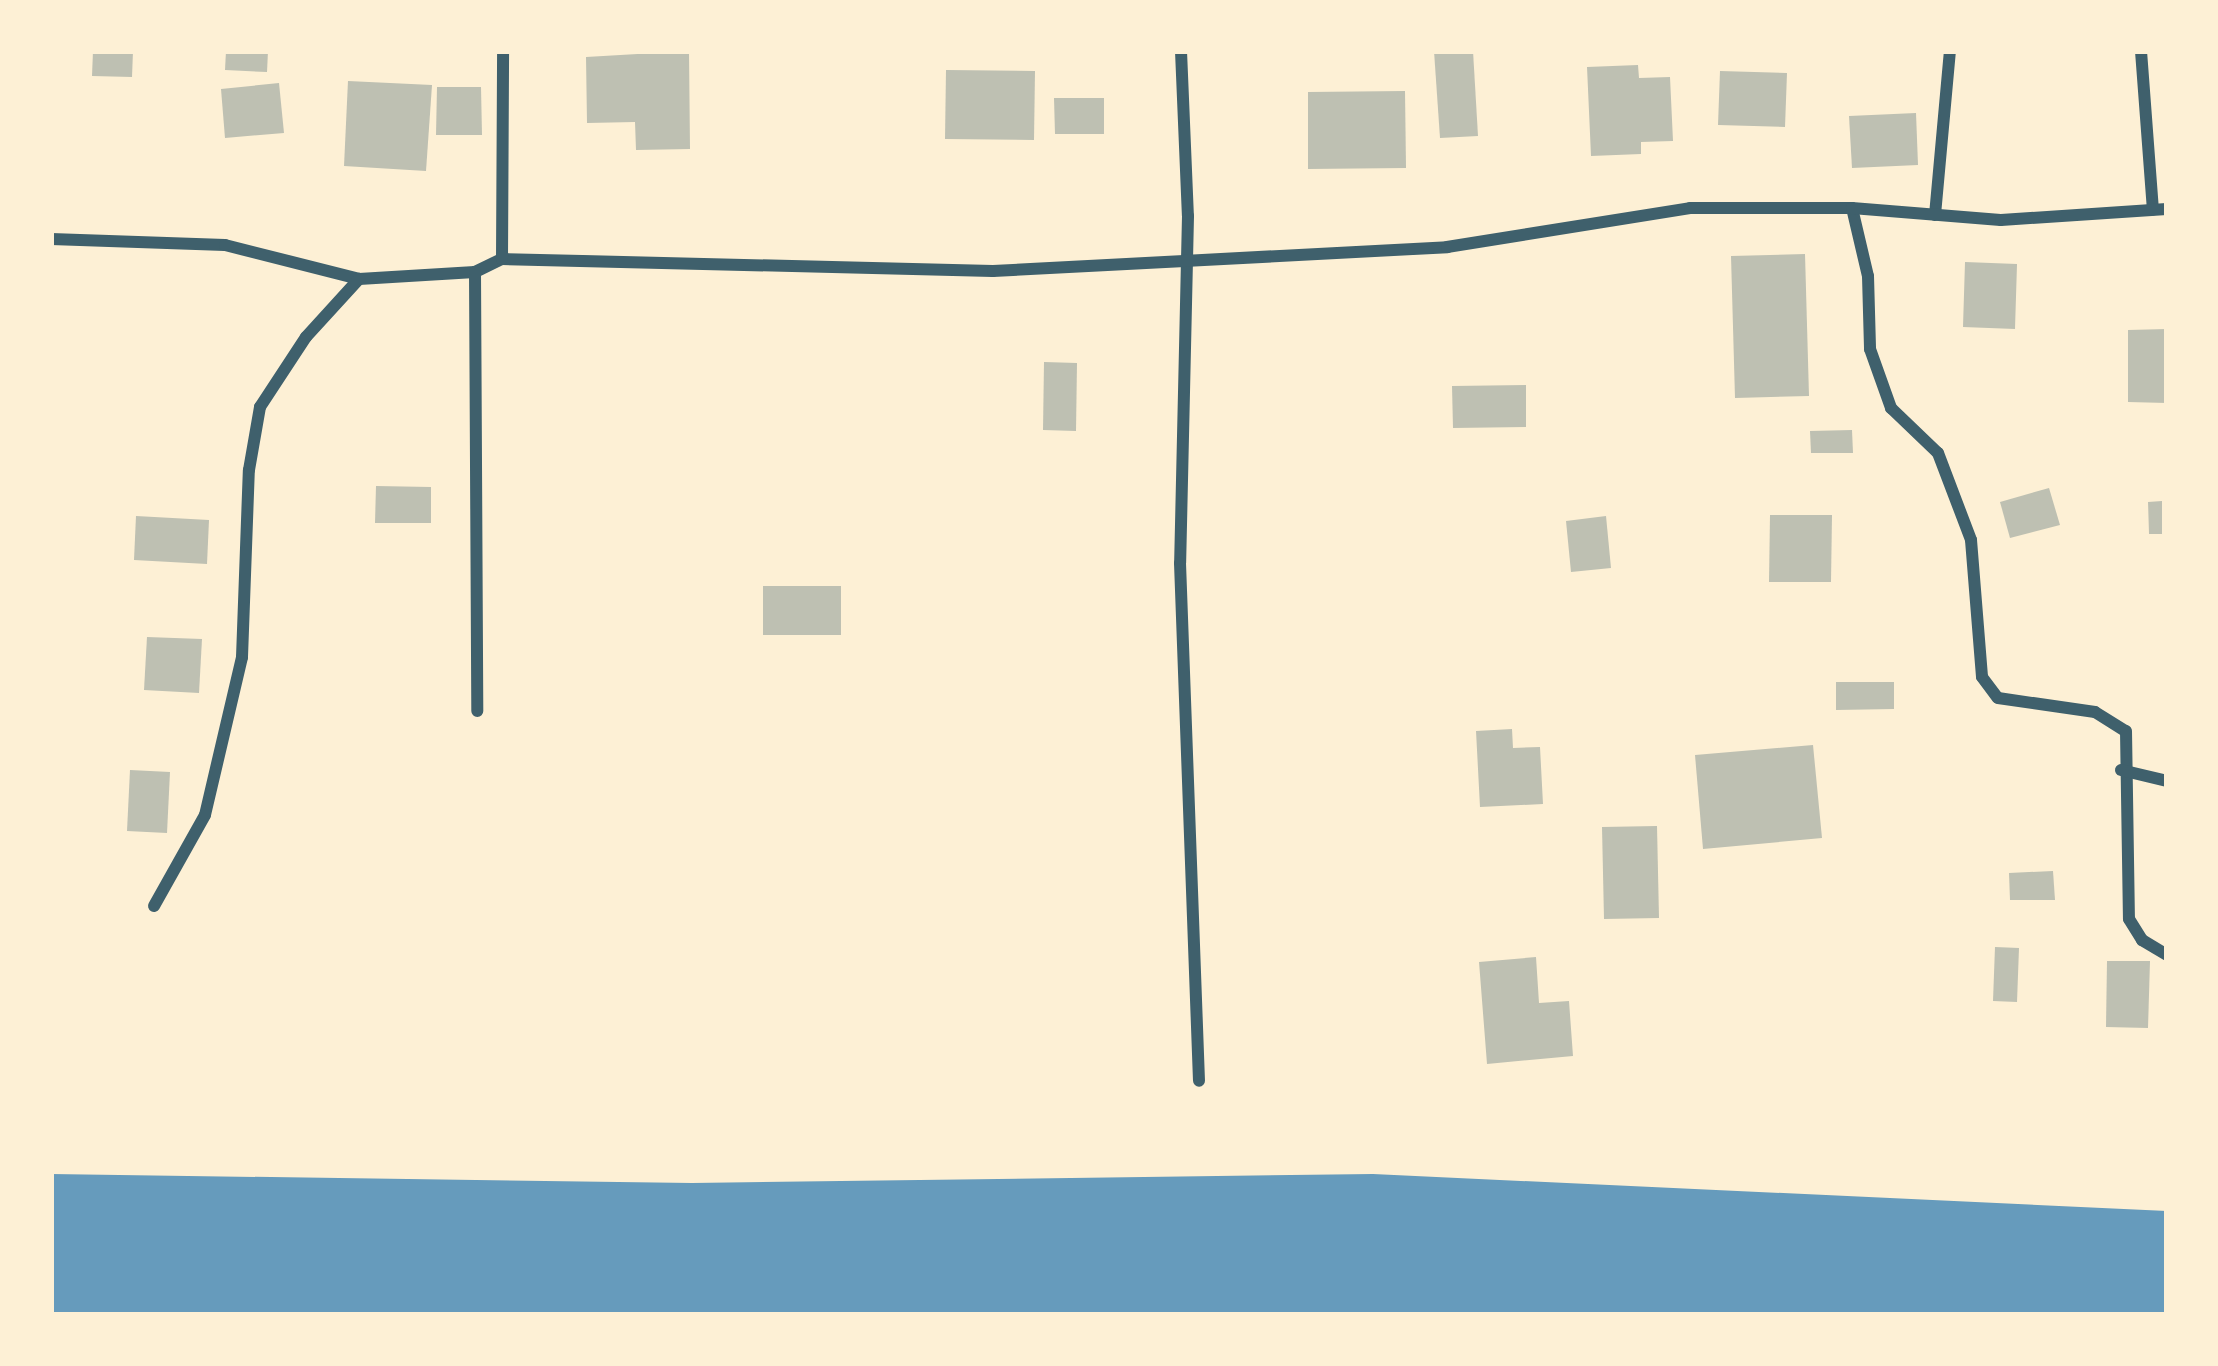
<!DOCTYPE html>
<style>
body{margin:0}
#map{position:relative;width:2218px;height:1366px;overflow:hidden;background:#fdf0d5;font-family:"Fira Sans",sans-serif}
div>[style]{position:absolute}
.water>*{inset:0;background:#669bbc}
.building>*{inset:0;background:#bec0b2}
.minor>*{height:12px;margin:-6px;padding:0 6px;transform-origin:6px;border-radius:6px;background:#3f606c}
span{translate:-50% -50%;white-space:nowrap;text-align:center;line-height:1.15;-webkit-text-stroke:10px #fdf0d5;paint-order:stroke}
.frame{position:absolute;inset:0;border:54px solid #fdf0d5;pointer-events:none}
</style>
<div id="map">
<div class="water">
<div style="clip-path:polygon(51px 1174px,692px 1183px,1373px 1174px,2167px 1211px,2167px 1315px,51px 1315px)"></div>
</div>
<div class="building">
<div style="clip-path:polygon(93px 51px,133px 51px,132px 77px,92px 76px)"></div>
<div style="clip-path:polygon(226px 51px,268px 51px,267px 72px,225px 70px)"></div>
<div style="clip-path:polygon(689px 51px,690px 149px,636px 150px,635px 122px,587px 123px,586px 57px)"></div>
<div style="clip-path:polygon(1434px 51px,1473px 51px,1478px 136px,1440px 138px)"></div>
<div style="clip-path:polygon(1638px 65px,1639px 78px,1670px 77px,1673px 141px,1641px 142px,1641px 154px,1591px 156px,1587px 67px)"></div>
<div style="clip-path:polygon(946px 70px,1035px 71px,1034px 140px,945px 139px)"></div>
<div style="clip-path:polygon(1720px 71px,1787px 73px,1785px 127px,1718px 125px)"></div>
<div style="clip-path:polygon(348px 81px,432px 85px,426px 171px,344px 166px)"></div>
<div style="clip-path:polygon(279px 83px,284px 133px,225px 138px,221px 89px)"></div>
<div style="clip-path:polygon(437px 87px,481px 87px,482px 135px,436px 135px)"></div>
<div style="clip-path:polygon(1405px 91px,1406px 168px,1308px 169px,1308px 92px)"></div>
<div style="clip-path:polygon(1054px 98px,1104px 98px,1104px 134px,1055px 134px)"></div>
<div style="clip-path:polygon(1916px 113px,1918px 165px,1852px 168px,1849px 116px)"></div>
<div style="clip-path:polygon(1805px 254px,1809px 396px,1735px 398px,1731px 256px)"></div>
<div style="clip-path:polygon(1965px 262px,2017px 264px,2015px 329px,1963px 327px)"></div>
<div style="clip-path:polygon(2167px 329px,2167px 403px,2128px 402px,2128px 330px)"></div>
<div style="clip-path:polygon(1044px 362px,1077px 363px,1076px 431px,1043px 430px)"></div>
<div style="clip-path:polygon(1526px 385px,1526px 427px,1453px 428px,1452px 386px)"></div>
<div style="clip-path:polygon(1852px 430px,1853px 453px,1811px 453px,1810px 431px)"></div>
<div style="clip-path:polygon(376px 486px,431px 487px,431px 523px,375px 523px)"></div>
<div style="clip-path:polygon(2049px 488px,2060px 525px,2010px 538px,2000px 502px)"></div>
<div style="clip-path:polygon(2162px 501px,2162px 534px,2149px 534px,2148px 502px)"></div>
<div style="clip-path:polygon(1770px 515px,1832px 515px,1831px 582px,1769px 582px)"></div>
<div style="clip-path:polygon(136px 516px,209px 520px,207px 564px,134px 560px)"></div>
<div style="clip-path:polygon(1606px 516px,1611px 568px,1571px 572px,1566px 521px)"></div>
<div style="clip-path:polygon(763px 586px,841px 586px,841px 635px,763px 635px)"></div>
<div style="clip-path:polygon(147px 637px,202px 639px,199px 693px,144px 690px)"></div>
<div style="clip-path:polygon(1836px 682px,1894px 682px,1894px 709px,1836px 710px)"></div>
<div style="clip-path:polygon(1512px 729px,1513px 748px,1540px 747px,1543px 804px,1480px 807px,1476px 731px)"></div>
<div style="clip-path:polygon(1813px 745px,1822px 838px,1703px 849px,1695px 755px)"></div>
<div style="clip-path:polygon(130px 770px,170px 772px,167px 833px,127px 831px)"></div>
<div style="clip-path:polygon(1657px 826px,1659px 918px,1604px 919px,1602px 827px)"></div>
<div style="clip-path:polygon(2053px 871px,2055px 900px,2010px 900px,2009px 873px)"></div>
<div style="clip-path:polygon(1995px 947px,2019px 948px,2017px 1002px,1993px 1001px)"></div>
<div style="clip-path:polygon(1536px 957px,1539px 1003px,1569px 1001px,1573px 1056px,1487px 1064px,1479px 962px)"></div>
<div style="clip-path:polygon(2107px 961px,2150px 961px,2148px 1028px,2106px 1027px)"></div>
</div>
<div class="minor">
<div style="left:1181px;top:51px;width:165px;rotate:87.6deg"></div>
<div style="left:1188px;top:216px;width:347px;rotate:91.3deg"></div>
<div style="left:1180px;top:563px;width:518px;rotate:87.9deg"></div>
<div style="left:2141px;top:51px;width:159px;rotate:85.7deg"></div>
<div style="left:1852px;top:208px;width:70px;rotate:76.8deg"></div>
<div style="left:1868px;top:276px;width:73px;rotate:88.4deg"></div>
<div style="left:1870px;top:349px;width:63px;rotate:70.4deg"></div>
<div style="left:1891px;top:408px;width:65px;rotate:43.8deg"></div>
<div style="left:1938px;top:453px;width:93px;rotate:69.2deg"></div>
<div style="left:1971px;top:540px;width:137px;rotate:85.4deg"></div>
<div style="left:1982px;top:677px;width:26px;rotate:53deg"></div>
<div style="left:1998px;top:698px;width:98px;rotate:8.2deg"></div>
<div style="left:2095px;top:712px;width:36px;rotate:32deg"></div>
<div style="left:2126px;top:731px;width:188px;rotate:89.1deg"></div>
<div style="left:2129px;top:919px;width:25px;rotate:58deg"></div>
<div style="left:2142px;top:940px;width:29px;rotate:31deg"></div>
<div style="left:1935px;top:215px;width:165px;rotate:-84.8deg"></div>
<div style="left:51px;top:239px;width:174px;rotate:2deg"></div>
<div style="left:225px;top:245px;width:138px;rotate:14.2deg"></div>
<div style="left:359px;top:279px;width:116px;rotate:-3.5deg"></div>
<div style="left:475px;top:272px;width:30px;rotate:-26deg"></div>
<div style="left:502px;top:259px;width:491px;rotate:1.4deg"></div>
<div style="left:993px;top:271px;width:455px;rotate:-3deg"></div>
<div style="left:1447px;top:247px;width:246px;rotate:-9.1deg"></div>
<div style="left:1690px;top:208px;width:162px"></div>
<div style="left:1852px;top:208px;width:149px;rotate:4.6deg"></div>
<div style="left:2001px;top:220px;width:166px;rotate:-3.8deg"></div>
<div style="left:502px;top:259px;width:208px;rotate:-89.7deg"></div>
<div style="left:475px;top:272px;width:439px;rotate:89.7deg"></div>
<div style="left:2121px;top:770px;width:47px;rotate:13.4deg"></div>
<div style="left:154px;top:906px;width:104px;rotate:-60.7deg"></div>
<div style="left:205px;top:815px;width:162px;rotate:-76.8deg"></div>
<div style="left:242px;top:657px;width:187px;rotate:-87.9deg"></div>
<div style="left:249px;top:470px;width:64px;rotate:-80.1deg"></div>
<div style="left:260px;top:407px;width:84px;rotate:-56.7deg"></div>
<div style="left:306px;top:337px;width:79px;rotate:-47.6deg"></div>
</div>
<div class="frame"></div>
</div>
